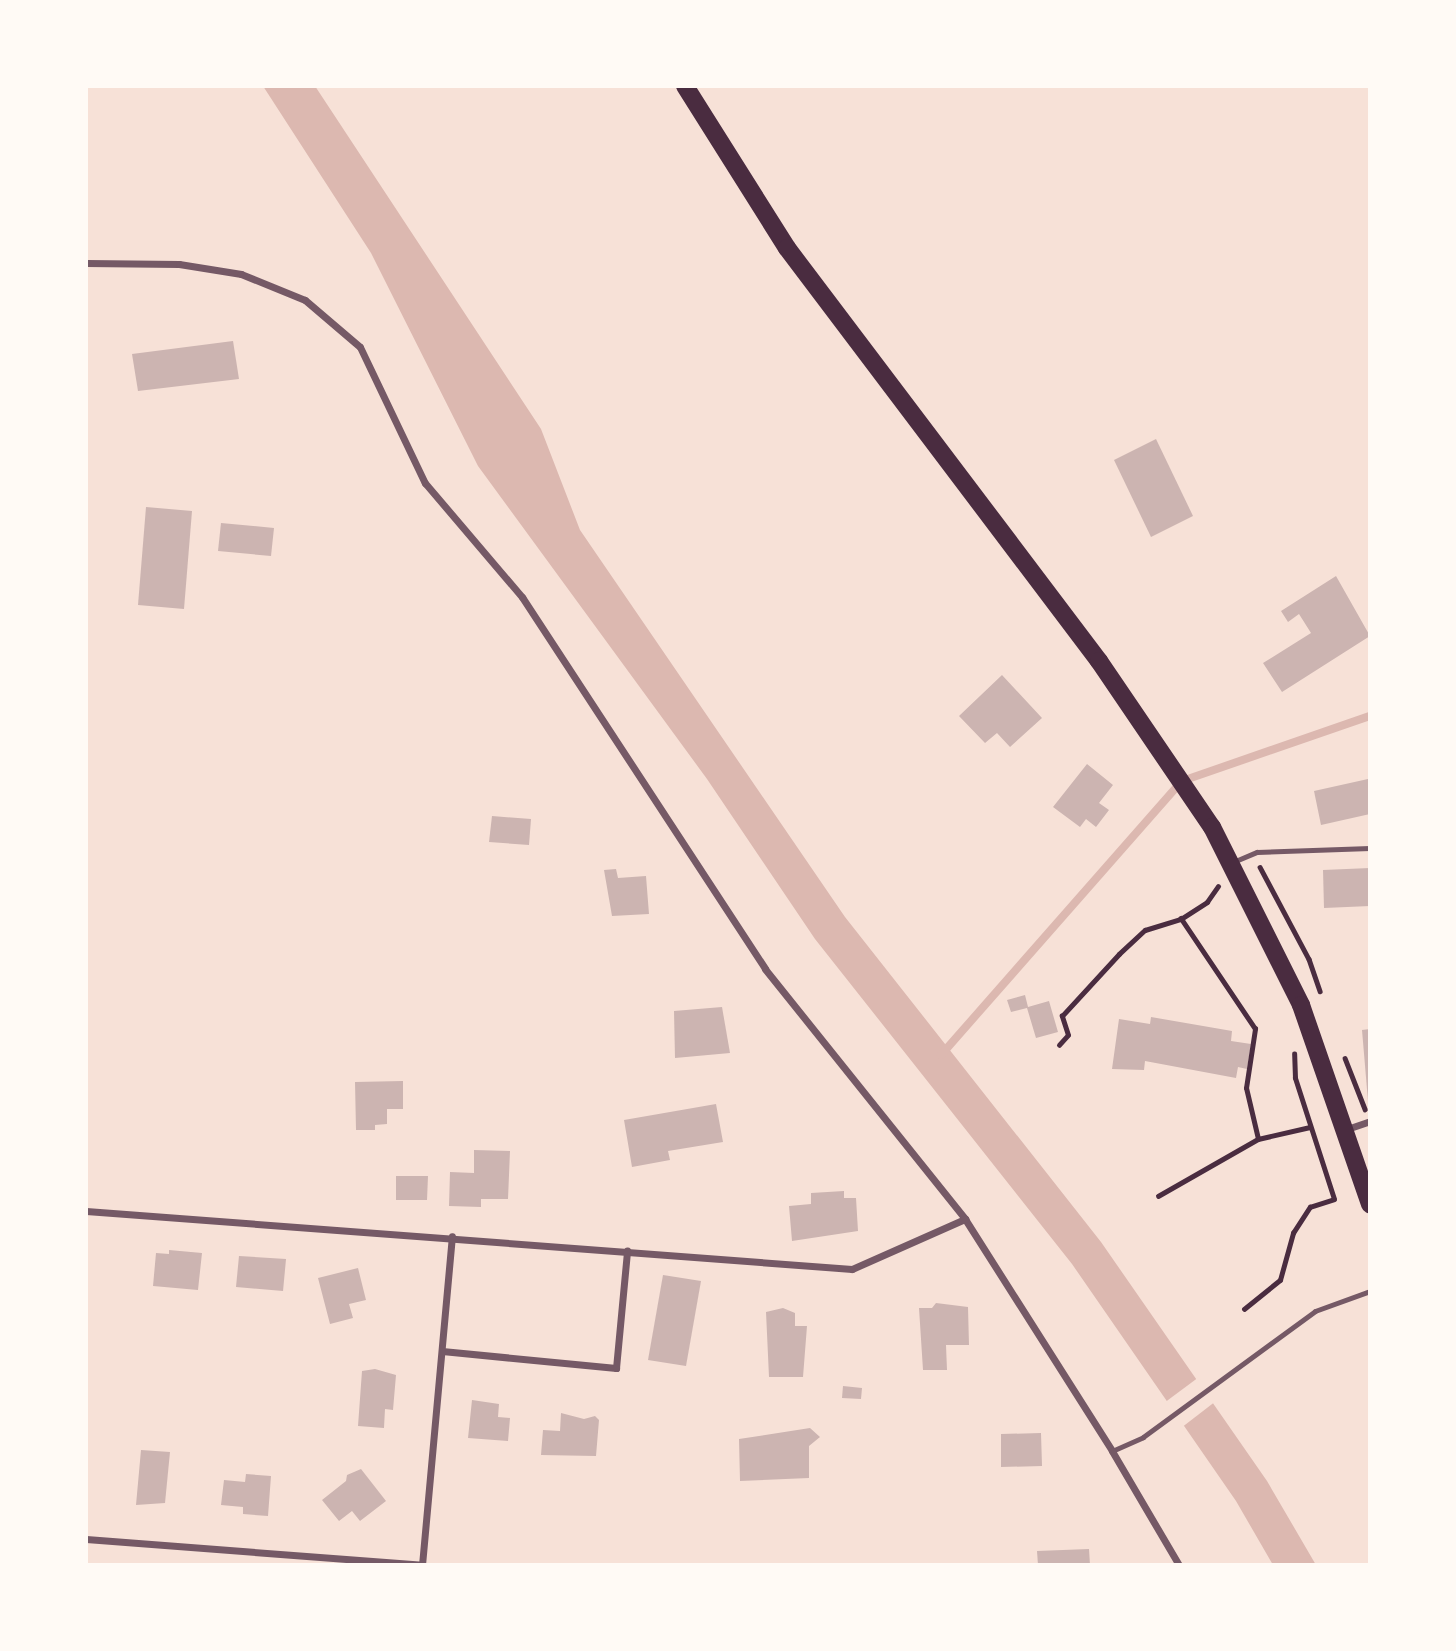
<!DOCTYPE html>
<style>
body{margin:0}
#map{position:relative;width:1456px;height:1651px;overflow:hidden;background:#f7e1d7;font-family:Manrope,sans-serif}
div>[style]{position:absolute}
.water>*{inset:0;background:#dcb8b0}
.pier>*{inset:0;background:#f7e1d7}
.stream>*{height:8px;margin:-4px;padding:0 4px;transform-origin:4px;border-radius:4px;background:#dcb8b0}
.building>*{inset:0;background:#ccb4b1}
.path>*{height:4.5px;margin:-2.25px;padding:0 2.25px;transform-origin:2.25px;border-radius:2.25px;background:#4a2c40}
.service>*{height:5px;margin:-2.5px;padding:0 2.5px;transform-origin:2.5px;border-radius:2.5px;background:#755966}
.minor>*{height:7px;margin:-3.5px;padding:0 3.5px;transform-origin:3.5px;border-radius:3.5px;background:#755966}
.primary>*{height:18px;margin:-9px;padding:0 9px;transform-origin:9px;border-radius:9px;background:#4a2c40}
span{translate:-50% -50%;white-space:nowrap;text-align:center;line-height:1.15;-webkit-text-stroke:7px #fffaf5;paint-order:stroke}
.frame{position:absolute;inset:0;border:88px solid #fffaf5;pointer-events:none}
</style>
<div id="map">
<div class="water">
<div style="clip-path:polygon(263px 86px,315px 86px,541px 429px,580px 530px,845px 917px,1101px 1242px,1267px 1481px,1316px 1565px,1273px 1565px,1236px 1501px,1072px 1264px,815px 939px,707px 779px,478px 466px,371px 253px)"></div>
</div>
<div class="pier">
<div style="clip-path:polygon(1199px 1377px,1216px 1401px,1181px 1428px,1164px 1403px)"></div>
</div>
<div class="stream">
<div style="left:941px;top:1055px;width:365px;rotate:-48.7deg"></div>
<div style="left:1182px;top:781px;width:199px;rotate:-19.1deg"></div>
</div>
<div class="building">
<div style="clip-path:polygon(233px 341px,239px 379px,138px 391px,132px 354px)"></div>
<div style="clip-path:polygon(1156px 439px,1193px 516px,1151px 537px,1114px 460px)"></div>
<div style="clip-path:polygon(146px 507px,192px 511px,184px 609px,138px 605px)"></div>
<div style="clip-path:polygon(221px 523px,274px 528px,271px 556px,218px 551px)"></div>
<div style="clip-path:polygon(1336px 576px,1370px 636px,1282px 692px,1263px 663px,1311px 633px,1299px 614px,1288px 622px,1281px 611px)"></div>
<div style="clip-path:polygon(1002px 675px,1042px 718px,1010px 747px,997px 733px,985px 743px,959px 716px)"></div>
<div style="clip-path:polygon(1087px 764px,1113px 785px,1099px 803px,1109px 810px,1096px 827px,1086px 819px,1080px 827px,1053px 807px)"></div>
<div style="clip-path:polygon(1368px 779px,1370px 814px,1321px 825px,1314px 791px)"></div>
<div style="clip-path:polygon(492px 816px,531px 819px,529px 845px,489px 842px)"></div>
<div style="clip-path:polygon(1370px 868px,1370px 906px,1324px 908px,1323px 870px)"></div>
<div style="clip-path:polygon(616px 869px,618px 878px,646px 876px,649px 914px,612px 916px,604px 870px)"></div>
<div style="clip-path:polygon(1025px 995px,1028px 1007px,1049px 1001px,1058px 1032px,1036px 1038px,1027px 1008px,1011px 1012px,1007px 1000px)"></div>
<div style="clip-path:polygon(722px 1007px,730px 1053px,675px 1058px,674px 1011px)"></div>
<div style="clip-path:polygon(1151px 1017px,1232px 1031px,1231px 1041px,1251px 1044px,1247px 1069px,1238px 1067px,1236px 1078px,1145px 1061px,1144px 1070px,1112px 1069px,1119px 1019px,1150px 1024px)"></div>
<div style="clip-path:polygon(1370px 1029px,1370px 1101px,1368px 1101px,1362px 1030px)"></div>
<div style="clip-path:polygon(403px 1081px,403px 1109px,387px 1109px,387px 1124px,375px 1125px,375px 1130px,356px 1130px,355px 1082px)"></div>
<div style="clip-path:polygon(716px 1104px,723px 1142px,668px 1151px,670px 1160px,632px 1167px,624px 1120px)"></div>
<div style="clip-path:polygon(474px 1150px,510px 1151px,508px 1199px,481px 1199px,481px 1207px,449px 1206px,450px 1172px,474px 1173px)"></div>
<div style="clip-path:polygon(396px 1176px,428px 1176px,427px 1200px,396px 1200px)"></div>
<div style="clip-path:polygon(844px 1191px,844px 1198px,856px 1198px,858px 1231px,792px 1241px,789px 1206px,811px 1204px,811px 1193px)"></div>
<div style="clip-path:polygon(169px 1250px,202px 1253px,198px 1290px,153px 1286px,156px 1253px,169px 1254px)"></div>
<div style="clip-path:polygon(239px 1256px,286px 1259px,283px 1291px,236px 1287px)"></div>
<div style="clip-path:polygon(358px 1268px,366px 1300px,349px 1304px,353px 1318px,330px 1324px,318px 1278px)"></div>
<div style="clip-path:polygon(663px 1275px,701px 1281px,686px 1366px,648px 1360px)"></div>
<div style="clip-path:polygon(936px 1303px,968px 1307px,969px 1345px,946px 1345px,947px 1370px,923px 1370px,919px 1308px,932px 1308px)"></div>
<div style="clip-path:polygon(783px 1308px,795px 1313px,795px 1326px,807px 1326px,803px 1377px,769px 1377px,766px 1312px)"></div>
<div style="clip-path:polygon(375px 1369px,396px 1375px,393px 1410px,385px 1409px,384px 1428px,358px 1426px,362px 1371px)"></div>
<div style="clip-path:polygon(843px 1386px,862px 1388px,861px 1399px,842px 1398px)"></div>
<div style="clip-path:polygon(472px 1400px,499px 1404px,498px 1417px,510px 1418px,508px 1441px,468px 1438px)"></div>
<div style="clip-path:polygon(561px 1413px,584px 1419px,595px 1416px,599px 1420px,596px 1456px,541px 1455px,543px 1430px,560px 1431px)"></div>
<div style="clip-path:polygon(810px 1428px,820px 1437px,809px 1446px,809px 1478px,740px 1481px,739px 1439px)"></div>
<div style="clip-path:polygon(1041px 1433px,1042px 1466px,1001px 1467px,1001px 1434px)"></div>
<div style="clip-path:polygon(141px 1450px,170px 1452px,165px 1503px,136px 1505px)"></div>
<div style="clip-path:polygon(361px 1469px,386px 1501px,360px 1521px,352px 1511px,339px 1521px,322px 1500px,346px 1481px,347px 1475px)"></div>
<div style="clip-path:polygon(246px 1474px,271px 1476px,268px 1516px,243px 1514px,243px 1507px,221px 1505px,224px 1480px,245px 1482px)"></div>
<div style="clip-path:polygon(1089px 1549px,1090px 1565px,1038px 1565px,1037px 1551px)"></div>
</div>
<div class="path">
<div style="left:1260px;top:867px;width:104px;rotate:62deg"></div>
<div style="left:1309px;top:959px;width:34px;rotate:71deg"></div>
<div style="left:1059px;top:1045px;width:13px;rotate:-48deg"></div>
<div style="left:1068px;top:1035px;width:20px;rotate:-108deg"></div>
<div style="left:1062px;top:1016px;width:84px;rotate:-47.4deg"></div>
<div style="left:1119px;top:954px;width:35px;rotate:-43deg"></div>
<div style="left:1145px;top:930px;width:38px;rotate:-17deg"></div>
<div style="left:1181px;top:919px;width:31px;rotate:-33deg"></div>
<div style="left:1207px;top:902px;width:19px;rotate:-55deg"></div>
<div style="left:1345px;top:1058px;width:55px;rotate:68.6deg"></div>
<div style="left:1258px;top:1139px;width:53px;rotate:-13deg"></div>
<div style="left:1158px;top:1196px;width:115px;rotate:-29.7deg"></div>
<div style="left:1258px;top:1139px;width:52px;rotate:-103.2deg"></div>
<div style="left:1246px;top:1088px;width:60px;rotate:-81.3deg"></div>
<div style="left:1255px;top:1029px;width:133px;rotate:-123.9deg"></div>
<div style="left:1244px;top:1309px;width:46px;rotate:-38.9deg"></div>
<div style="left:1280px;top:1280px;width:49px;rotate:-74.5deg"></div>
<div style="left:1293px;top:1233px;width:31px;rotate:-57deg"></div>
<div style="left:1310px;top:1207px;width:25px;rotate:-18deg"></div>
<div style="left:1334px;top:1199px;width:127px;rotate:-107.9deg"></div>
<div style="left:1295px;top:1078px;width:24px;rotate:-92deg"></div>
</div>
<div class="service">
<div style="left:1233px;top:862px;width:26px;rotate:-23deg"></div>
<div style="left:1257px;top:852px;width:113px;rotate:-2deg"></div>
<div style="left:1112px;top:1451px;width:34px;rotate:-24deg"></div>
<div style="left:1143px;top:1437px;width:213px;rotate:-36.2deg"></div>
<div style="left:1315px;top:1311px;width:59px;rotate:-20deg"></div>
</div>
<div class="minor">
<div style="left:86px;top:263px;width:93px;rotate:0.6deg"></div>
<div style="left:179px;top:264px;width:63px;rotate:9.2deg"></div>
<div style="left:241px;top:274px;width:69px;rotate:22.1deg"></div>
<div style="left:305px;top:300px;width:72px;rotate:40.5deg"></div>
<div style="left:360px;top:347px;width:151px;rotate:64.5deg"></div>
<div style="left:425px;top:483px;width:150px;rotate:49.6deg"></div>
<div style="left:522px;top:597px;width:444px;rotate:56.8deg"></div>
<div style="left:765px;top:969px;width:320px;rotate:51.3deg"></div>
<div style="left:965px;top:1219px;width:275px;rotate:57.6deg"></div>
<div style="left:1112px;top:1451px;width:132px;rotate:59.6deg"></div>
<div style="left:1347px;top:1129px;width:24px;rotate:-19deg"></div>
<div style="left:86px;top:1211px;width:768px;rotate:4.33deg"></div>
<div style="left:852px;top:1269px;width:124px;rotate:-23.9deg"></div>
<div style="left:442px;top:1351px;width:175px;rotate:5.6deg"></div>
<div style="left:616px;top:1368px;width:118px;rotate:-84.6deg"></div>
<div style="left:86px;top:1539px;width:337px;rotate:4.4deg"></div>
<div style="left:422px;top:1565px;width:330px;rotate:-84.8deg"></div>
</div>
<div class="primary">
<div style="left:685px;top:86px;width:191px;rotate:57.8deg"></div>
<div style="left:787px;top:248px;width:518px;rotate:52.93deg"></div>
<div style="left:1099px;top:661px;width:201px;rotate:55.8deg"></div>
<div style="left:1212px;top:827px;width:199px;rotate:63.4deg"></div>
<div style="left:1301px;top:1005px;width:211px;rotate:70.9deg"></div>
</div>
<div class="frame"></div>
</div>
